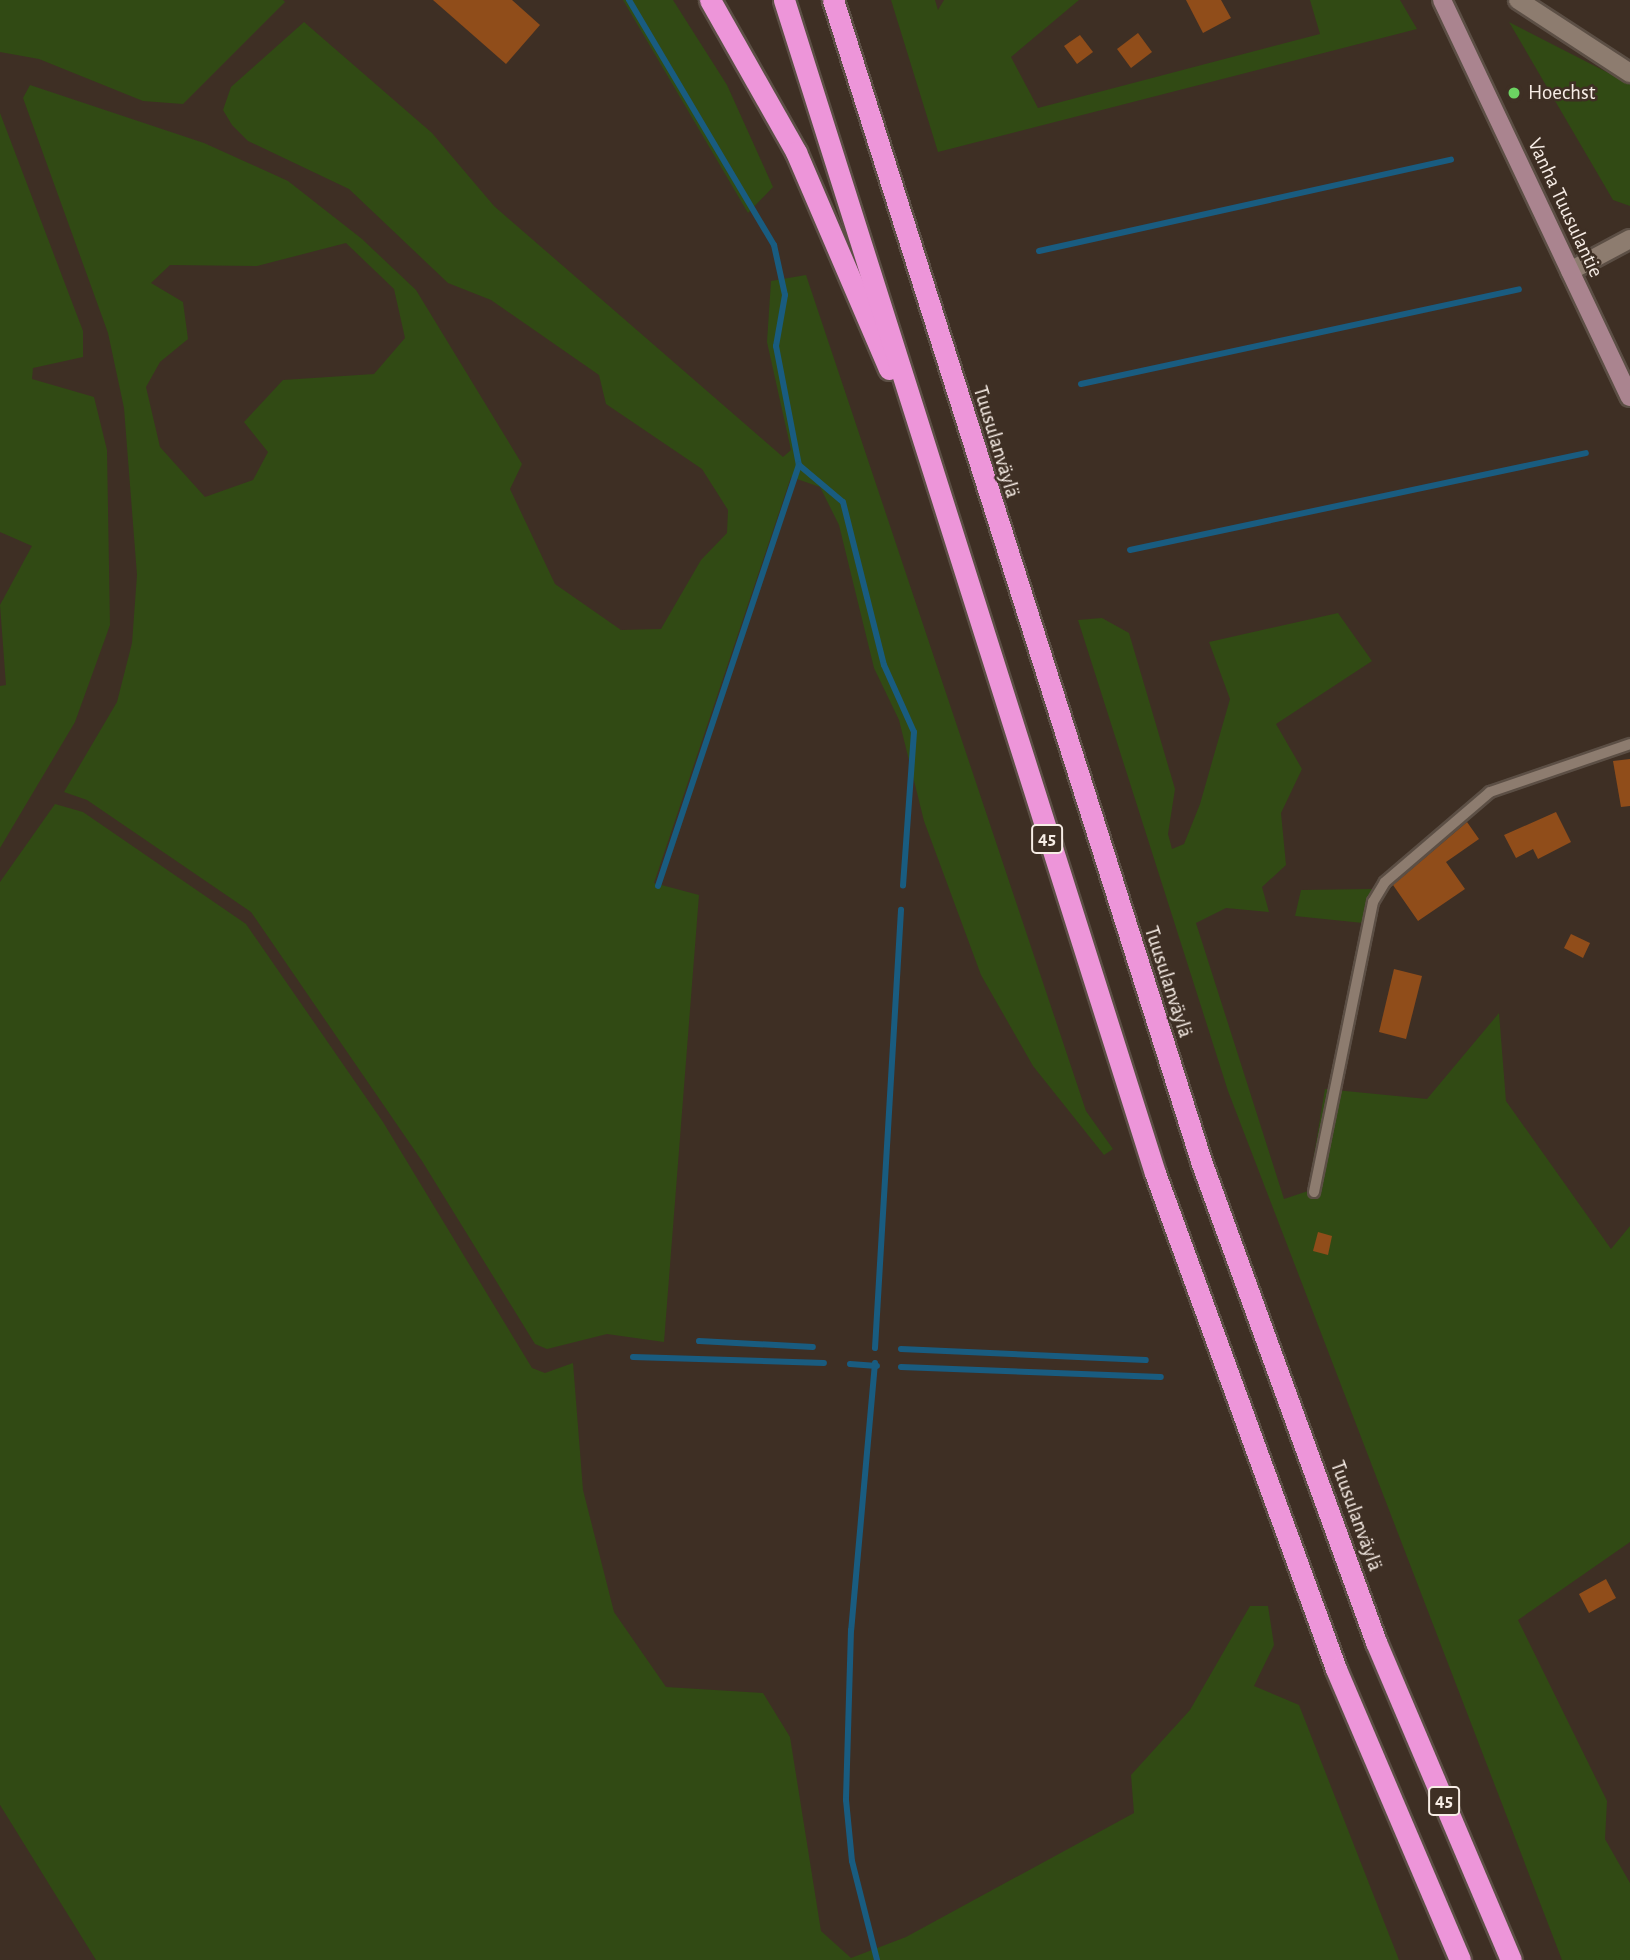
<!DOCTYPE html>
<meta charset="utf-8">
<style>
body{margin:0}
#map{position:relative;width:1630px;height:1960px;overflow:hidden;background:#3e2f24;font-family:"Alegreya Sans",sans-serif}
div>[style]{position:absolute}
.green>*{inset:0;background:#314a14}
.stream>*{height:6px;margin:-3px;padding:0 3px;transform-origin:3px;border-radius:3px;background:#195c80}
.building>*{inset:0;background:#904d1a}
.roads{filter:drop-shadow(2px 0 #5c4f45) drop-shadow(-2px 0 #5c4f45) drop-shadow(0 2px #5c4f45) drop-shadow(0 -2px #5c4f45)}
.service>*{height:10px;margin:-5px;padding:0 5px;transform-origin:5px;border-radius:5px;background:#8d7c6f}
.minor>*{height:18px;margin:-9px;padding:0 9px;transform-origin:9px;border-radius:9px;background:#8d7c6f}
.secondary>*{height:18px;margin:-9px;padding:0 9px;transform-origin:9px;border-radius:9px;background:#aa848f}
.motorway>*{height:21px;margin:-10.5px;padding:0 10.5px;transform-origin:10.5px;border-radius:10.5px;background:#ed95d9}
.dots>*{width:19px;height:19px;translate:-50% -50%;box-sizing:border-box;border:4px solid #3e2f24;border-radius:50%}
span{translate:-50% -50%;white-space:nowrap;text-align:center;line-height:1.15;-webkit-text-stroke:5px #3e2f24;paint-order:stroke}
.shield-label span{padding:2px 5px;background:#3e2f24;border:2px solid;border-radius:5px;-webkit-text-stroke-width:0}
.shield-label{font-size:19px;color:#f7ede6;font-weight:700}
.poi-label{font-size:21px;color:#f7ede6}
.left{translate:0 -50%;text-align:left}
.street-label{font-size:21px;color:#f7ede6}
</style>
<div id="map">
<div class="green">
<div style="clip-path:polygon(0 0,283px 0,285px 2px,183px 104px,143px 101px,39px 59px,0 52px)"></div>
<div style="clip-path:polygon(623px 0,673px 0,727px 85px,773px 187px,748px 213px)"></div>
<div style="clip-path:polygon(891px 0,935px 0,938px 10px,944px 0,1079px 0,1011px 57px,1038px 108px,1320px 34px,1310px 0,1400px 0,1417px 29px,938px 152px)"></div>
<div style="clip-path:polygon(evenodd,304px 22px,432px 133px,494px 206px,783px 457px,791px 450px,767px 342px,771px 281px,806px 275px,1086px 1111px,1113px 1149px,1104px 1155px,1033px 1066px,981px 975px,924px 821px,899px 720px,874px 668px,839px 525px,820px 487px,791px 477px,654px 883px,699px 895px,664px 1342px,607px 1334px,547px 1349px,535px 1344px,422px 1161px,251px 912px,87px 800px,64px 792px,117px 702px,132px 643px,137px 575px,124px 408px,108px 333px,23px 98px,30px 85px,204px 143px,288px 181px,362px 239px,416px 290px,522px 464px,510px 489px,555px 584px,621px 630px,661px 629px,701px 560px,727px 533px,728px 510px,702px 469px,606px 404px,599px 375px,491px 300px,448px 283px,349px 189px,248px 141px,232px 125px,223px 110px,231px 87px,304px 22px,346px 243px,394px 289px,405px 338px,374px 374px,283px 380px,244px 422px,268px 452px,253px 480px,205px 497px,160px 447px,146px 387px,160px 362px,188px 339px,183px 302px,151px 283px,170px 265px,257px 266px,346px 243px)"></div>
<div style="clip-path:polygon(1509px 22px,1630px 84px,1630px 206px,1613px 200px)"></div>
<div style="clip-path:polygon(0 113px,83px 331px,83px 357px,33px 368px,32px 379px,94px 397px,107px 450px,110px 625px,75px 722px,0 848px,0 686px,6px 685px,0 605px,32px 546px,0 532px)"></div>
<div style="clip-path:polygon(1338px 613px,1372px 661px,1276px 724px,1302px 769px,1281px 813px,1286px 865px,1262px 887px,1269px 912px,1226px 908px,1196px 923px,1284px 1199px,1308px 1191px,1325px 1089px,1427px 1099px,1499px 1013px,1506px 1101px,1611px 1249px,1630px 1226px,1630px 1542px,1518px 1620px,1607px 1801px,1605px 1839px,1630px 1883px,1630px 1960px,1562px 1960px,1228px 1091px,1078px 620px,1102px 618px,1129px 633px,1175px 789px,1168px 834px,1172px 849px,1184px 844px,1200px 804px,1230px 699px,1209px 642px)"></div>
<div style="clip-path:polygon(55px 804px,83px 812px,246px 924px,383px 1122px,532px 1368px,545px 1373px,573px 1363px,583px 1490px,614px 1612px,666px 1687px,763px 1693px,790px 1737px,821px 1931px,851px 1958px,906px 1937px,1134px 1813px,1131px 1775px,1190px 1710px,1250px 1606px,1268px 1606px,1274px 1645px,1254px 1686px,1299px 1705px,1399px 1960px,96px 1960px,0 1805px,0 882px)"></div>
<div style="clip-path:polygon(1372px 889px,1363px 923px,1295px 916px,1301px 890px)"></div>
</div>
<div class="stream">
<div style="left:629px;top:0;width:285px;rotate:59.4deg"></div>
<div style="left:774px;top:245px;width:51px;rotate:77.6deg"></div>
<div style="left:785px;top:295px;width:52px;rotate:100deg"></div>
<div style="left:776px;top:346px;width:121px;rotate:79.1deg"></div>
<div style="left:799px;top:465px;width:57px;rotate:40.1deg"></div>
<div style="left:843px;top:502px;width:168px;rotate:75.9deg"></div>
<div style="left:884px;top:665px;width:73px;rotate:65.9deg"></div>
<div style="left:914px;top:732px;width:154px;rotate:94.1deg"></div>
<div style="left:1039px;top:251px;width:422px;rotate:-12.5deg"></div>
<div style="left:1081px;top:384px;width:448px;rotate:-12.2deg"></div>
<div style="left:1130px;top:550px;width:466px;rotate:-12deg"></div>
<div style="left:658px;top:886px;width:444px;rotate:-71.5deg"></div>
<div style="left:699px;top:1341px;width:114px;rotate:3deg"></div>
<div style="left:875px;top:1348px;width:439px;rotate:-86.6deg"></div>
<div style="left:901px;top:1349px;width:245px;rotate:2.6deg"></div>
<div style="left:633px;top:1357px;width:191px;rotate:1.8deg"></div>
<div style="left:875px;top:1363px;width:268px;rotate:95.1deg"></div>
<div style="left:851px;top:1630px;width:170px;rotate:91.7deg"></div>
<div style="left:846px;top:1800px;width:61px;rotate:84.4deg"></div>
<div style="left:852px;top:1861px;width:102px;rotate:75.8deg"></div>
<div style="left:850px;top:1364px;width:27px;rotate:4deg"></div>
<div style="left:901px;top:1367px;width:260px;rotate:2.2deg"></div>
</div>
<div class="building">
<div style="clip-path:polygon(433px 0,512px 0,540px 25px,506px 64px)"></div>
<div style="clip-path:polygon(1186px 0,1221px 0,1231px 18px,1203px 33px)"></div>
<div style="clip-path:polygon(1138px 33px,1152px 52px,1131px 68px,1117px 49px)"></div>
<div style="clip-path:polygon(1080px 35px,1093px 52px,1077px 64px,1064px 46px)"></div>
<div style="clip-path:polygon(1630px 759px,1630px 806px,1621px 807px,1613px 761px)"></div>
<div style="clip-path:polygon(1556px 812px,1571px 842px,1538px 859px,1533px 849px,1516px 858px,1504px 835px)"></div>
<div style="clip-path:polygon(1467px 822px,1479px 839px,1446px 862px,1465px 889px,1418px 921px,1393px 885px)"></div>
<div style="clip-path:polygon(1571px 934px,1590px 943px,1583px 958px,1564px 948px)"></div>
<div style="clip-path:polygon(1394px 969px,1422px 976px,1406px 1039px,1379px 1032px)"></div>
<div style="clip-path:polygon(1318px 1232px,1332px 1236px,1328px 1255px,1313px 1251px)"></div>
<div style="clip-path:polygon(1606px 1579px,1616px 1598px,1589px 1613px,1579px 1594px)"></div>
</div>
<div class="roads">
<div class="service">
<div style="left:1314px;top:1192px;width:296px;rotate:-78.5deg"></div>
<div style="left:1373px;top:902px;width:23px;rotate:-59deg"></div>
<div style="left:1385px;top:882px;width:138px;rotate:-40.6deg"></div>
<div style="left:1490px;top:792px;width:148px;rotate:-18.9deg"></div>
</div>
<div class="minor">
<div style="left:1518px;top:0;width:134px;rotate:33.1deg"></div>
<div style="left:1570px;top:271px;width:68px;rotate:-28.1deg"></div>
</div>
<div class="secondary">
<div style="left:1442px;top:0;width:439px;rotate:64.7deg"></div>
</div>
<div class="motorway">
<div style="left:710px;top:0;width:175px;rotate:60.5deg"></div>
<div style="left:796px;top:152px;width:236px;rotate:66.8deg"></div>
<div style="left:784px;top:0;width:1230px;rotate:72.45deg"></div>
<div style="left:1155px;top:1173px;width:528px;rotate:69.95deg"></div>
<div style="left:1336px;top:1669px;width:316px;rotate:66.9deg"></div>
<div style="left:833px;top:0;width:1218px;rotate:72.41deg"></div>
<div style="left:1201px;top:1161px;width:512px;rotate:70.01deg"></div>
<div style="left:1376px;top:1642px;width:345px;rotate:67deg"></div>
</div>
</div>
<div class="dots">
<div style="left:1514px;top:93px;background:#6cd362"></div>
</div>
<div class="shield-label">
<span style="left:1047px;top:839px">45</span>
<span style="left:1444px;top:1801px">45</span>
</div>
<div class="poi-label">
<span class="left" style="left:1528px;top:93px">Hoechst</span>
</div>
<div class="street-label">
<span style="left:1565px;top:208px;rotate:65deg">Vanha Tuusulantie</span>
<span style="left:996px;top:442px;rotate:73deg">Tuusulanväylä</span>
<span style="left:1168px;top:982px;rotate:72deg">Tuusulanväylä</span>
<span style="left:1356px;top:1516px;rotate:70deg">Tuusulanväylä</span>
</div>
</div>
